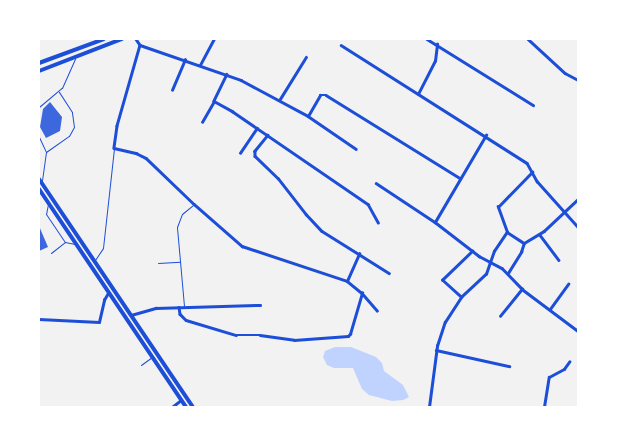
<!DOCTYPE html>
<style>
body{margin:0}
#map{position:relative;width:617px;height:446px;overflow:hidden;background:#f2f2f2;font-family:"Public Sans",sans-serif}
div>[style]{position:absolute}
.water>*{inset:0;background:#bfd3fe}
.building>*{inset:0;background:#3d67dc}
.service>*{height:1px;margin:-0.5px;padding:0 0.5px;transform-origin:0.5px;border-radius:0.5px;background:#1d4ed8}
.minor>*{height:2.5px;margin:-1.25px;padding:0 1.25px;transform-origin:1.25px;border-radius:1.25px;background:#1d4ed8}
.primary>*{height:4px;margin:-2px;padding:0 2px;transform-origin:2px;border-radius:2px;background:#1d4ed8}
span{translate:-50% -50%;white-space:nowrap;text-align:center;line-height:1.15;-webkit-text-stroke:4.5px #fff;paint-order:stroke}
.frame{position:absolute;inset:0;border:40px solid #fff;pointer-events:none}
</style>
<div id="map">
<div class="water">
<div style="clip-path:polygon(335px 347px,351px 347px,376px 357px,382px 363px,384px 371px,403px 385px,409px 397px,403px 400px,392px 401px,369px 395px,362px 389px,353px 368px,334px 368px,327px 365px,323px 357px,325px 351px)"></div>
</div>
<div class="building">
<div style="clip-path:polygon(50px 102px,62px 117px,60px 131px,46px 138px,40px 127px,43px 109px)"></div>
<div style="clip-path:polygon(39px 226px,48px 247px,39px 251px)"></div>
</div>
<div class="service">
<div style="left:39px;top:107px;width:30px;rotate:-40deg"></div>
<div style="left:62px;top:88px;width:32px;rotate:-66deg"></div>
<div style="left:39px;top:137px;width:17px;rotate:65deg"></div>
<div style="left:46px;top:152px;width:29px;rotate:98deg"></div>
<div style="left:46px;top:152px;width:28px;rotate:-35deg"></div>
<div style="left:69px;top:136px;width:10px;rotate:-61deg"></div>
<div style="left:74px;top:127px;width:15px;rotate:-98deg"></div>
<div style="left:72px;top:112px;width:24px;rotate:-123deg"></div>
<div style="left:48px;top:204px;width:10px;rotate:101deg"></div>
<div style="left:46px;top:214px;width:34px;rotate:56deg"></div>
<div style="left:65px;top:242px;width:10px;rotate:11deg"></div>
<div style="left:51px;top:253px;width:18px;rotate:-38deg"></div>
<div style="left:95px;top:260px;width:14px;rotate:-56deg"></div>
<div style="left:103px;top:248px;width:101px;rotate:-83.7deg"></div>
<div style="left:158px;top:263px;width:22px;rotate:-3deg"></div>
<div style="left:184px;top:306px;width:79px;rotate:-95.1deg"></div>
<div style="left:177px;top:227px;width:14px;rotate:-69deg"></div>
<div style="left:182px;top:214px;width:14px;rotate:-39deg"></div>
<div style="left:141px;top:365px;width:14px;rotate:-36deg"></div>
</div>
<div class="minor">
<div style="left:136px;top:39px;width:7px;rotate:56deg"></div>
<div style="left:140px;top:45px;width:107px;rotate:19.1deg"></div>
<div style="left:241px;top:80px;width:76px;rotate:28.2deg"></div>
<div style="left:308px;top:116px;width:24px;rotate:-60deg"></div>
<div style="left:320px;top:95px;width:6px"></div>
<div style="left:326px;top:95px;width:158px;rotate:31.8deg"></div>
<div style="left:427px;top:39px;width:125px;rotate:31.9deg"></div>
<div style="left:528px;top:39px;width:50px;rotate:42.6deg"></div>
<div style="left:565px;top:73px;width:15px;rotate:28deg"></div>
<div style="left:140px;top:45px;width:84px;rotate:105.9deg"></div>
<div style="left:117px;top:126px;width:22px;rotate:98deg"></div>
<div style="left:114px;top:148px;width:23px;rotate:13deg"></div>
<div style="left:136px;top:153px;width:11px;rotate:27deg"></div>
<div style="left:146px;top:158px;width:66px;rotate:43.8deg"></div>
<div style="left:194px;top:204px;width:64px;rotate:41.2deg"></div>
<div style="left:242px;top:246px;width:111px;rotate:18.4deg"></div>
<div style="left:347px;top:281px;width:19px;rotate:39deg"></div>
<div style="left:362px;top:293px;width:23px;rotate:49deg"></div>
<div style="left:341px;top:45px;width:220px;rotate:32.4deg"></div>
<div style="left:527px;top:163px;width:21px;rotate:61deg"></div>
<div style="left:537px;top:181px;width:62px;rotate:48.3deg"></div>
<div style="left:200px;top:65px;width:30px;rotate:-62deg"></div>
<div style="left:227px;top:74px;width:30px;rotate:116deg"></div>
<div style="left:214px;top:101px;width:21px;rotate:29deg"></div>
<div style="left:232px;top:111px;width:165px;rotate:34.4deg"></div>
<div style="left:368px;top:204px;width:21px;rotate:61deg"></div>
<div style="left:172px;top:90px;width:33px;rotate:-67deg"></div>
<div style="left:418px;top:94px;width:37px;rotate:-63deg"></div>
<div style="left:435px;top:61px;width:17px;rotate:-83deg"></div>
<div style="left:280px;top:99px;width:49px;rotate:-58.2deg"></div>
<div style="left:308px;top:116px;width:58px;rotate:34.5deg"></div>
<div style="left:202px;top:122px;width:24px;rotate:-60deg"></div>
<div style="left:268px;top:135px;width:21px;rotate:129deg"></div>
<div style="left:255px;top:151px;width:5px;rotate:90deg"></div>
<div style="left:255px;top:156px;width:32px;rotate:44deg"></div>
<div style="left:278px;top:178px;width:46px;rotate:52.1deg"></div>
<div style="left:306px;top:214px;width:23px;rotate:47deg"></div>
<div style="left:322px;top:231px;width:79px;rotate:32.1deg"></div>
<div style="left:240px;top:153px;width:30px;rotate:-56deg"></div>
<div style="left:376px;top:183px;width:71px;rotate:33.5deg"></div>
<div style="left:435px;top:222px;width:56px;rotate:37.7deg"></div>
<div style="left:479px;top:256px;width:26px;rotate:28deg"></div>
<div style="left:502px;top:268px;width:29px;rotate:46deg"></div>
<div style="left:522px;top:289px;width:70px;rotate:36.9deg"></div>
<div style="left:435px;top:222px;width:101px;rotate:-59.6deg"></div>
<div style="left:507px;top:232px;width:20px;rotate:33deg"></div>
<div style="left:540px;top:235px;width:31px;rotate:53deg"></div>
<div style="left:508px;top:273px;width:25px;rotate:-58deg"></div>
<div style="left:521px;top:252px;width:9px;rotate:-72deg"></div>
<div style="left:524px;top:243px;width:23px;rotate:-31deg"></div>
<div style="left:544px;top:231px;width:47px;rotate:-43.3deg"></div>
<div style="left:347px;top:281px;width:30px;rotate:-66deg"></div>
<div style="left:461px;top:297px;width:25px;rotate:-138deg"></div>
<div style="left:442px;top:280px;width:42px;rotate:-44deg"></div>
<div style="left:179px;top:307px;width:7px;rotate:82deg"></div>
<div style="left:180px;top:314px;width:8px;rotate:45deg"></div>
<div style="left:186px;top:320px;width:52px;rotate:16.7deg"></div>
<div style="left:236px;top:335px;width:24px"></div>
<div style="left:260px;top:335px;width:34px;rotate:8deg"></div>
<div style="left:294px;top:340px;width:54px;rotate:-4.2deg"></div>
<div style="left:348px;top:336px;width:3px;rotate:-45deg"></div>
<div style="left:350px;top:334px;width:43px;rotate:-73.7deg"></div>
<div style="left:550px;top:309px;width:31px;rotate:-54deg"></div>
<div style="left:131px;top:315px;width:26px;rotate:-16deg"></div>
<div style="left:156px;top:308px;width:104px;rotate:-1.7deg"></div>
<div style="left:500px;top:316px;width:35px;rotate:-51deg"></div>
<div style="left:39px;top:319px;width:60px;rotate:2.9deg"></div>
<div style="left:99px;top:322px;width:23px;rotate:-77deg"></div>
<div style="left:104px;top:300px;width:8px;rotate:-60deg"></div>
<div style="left:436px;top:350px;width:75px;rotate:12.4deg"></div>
<div style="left:172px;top:407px;width:11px;rotate:-38deg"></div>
<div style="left:429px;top:407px;width:62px;rotate:-82.5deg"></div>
<div style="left:437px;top:346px;width:25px;rotate:-72deg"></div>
<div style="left:445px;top:322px;width:30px;rotate:-57deg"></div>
<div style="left:461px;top:297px;width:34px;rotate:-43deg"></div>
<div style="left:486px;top:274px;width:24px;rotate:-71deg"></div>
<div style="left:494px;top:251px;width:23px;rotate:-56deg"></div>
<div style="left:507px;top:232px;width:27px;rotate:-110deg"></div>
<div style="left:498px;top:207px;width:49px;rotate:-45.8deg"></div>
<div style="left:544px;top:407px;width:30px;rotate:-81deg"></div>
<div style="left:549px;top:377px;width:17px;rotate:-28deg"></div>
<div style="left:564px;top:369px;width:9px;rotate:-54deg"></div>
</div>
<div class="primary">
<div style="left:39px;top:63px;width:69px;rotate:-20.3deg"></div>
<div style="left:39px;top:71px;width:89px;rotate:-21.1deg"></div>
<div style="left:39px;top:179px;width:275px;rotate:56deg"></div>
<div style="left:39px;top:189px;width:263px;rotate:56deg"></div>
</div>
<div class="frame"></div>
</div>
